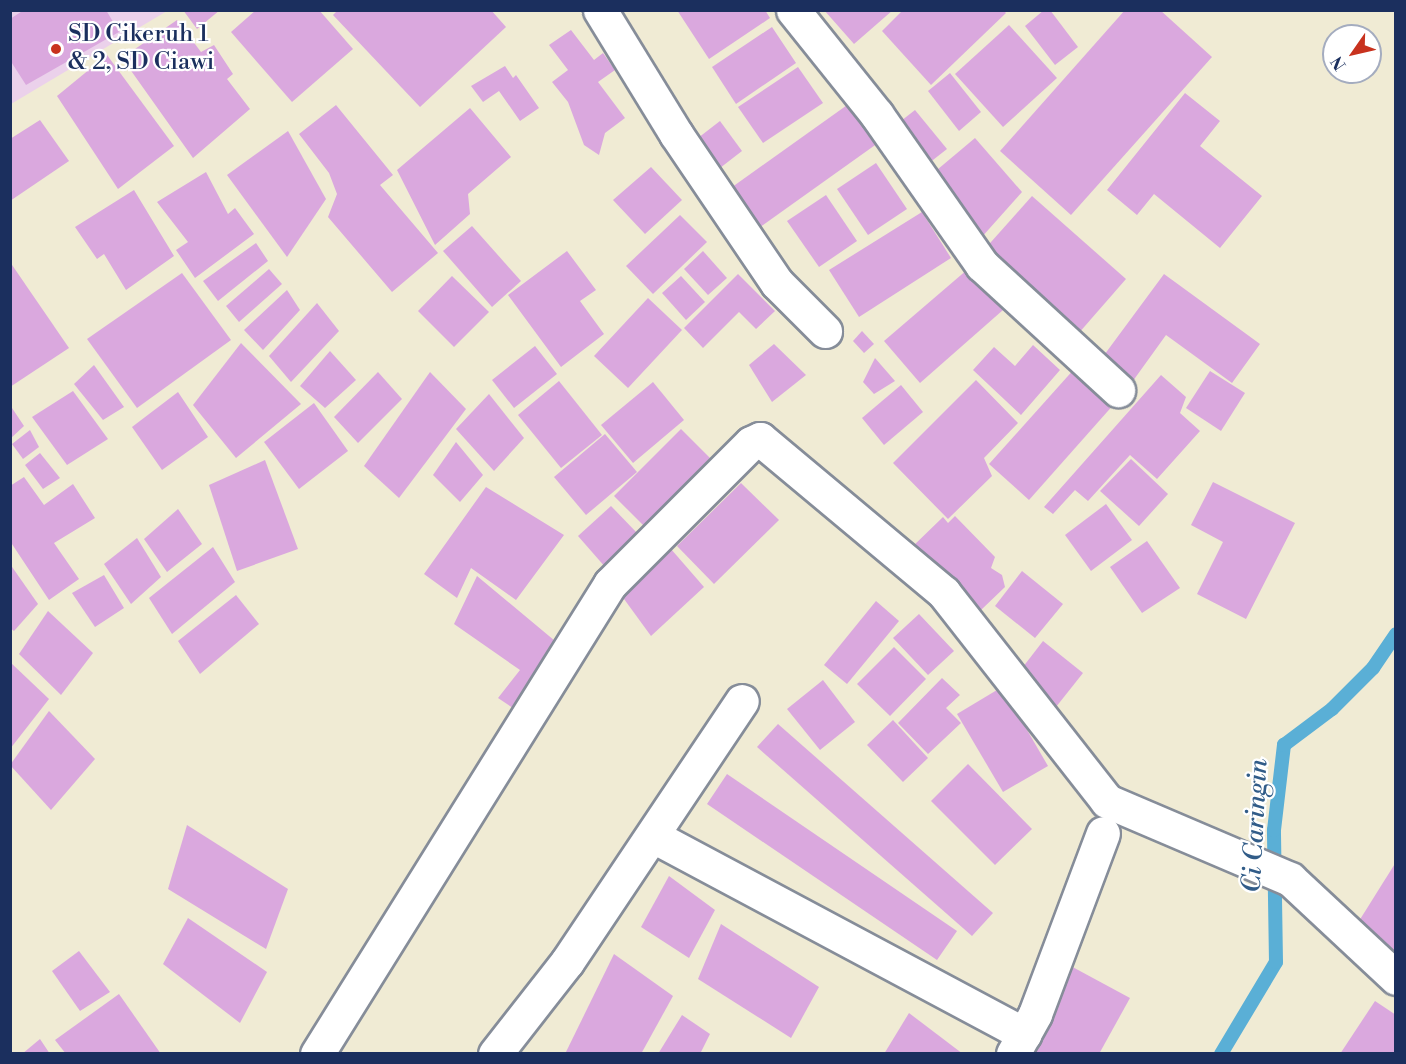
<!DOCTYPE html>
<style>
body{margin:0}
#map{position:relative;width:1406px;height:1064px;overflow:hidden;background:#f0ebd4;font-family:"Libre Bodoni",serif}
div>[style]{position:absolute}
.built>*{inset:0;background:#ebd1eb}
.stream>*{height:14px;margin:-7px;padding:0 7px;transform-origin:7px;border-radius:7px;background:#5aafd6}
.building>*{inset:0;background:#daa8de}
.roads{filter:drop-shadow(2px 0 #868d99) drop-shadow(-2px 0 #868d99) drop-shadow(0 2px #868d99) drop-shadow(0 -2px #868d99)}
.street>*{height:33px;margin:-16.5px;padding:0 16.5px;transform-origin:16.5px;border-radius:16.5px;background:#fff}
.dots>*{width:16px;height:16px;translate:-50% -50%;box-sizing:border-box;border:3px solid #fff;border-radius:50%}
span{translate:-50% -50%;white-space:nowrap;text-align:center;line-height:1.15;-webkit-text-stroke:4.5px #fff;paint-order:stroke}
.poi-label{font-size:24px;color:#1b2f5e}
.left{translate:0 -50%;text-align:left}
.water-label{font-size:26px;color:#315c88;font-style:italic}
.frame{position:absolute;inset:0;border:12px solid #1b2f5e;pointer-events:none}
.north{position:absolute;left:1322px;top:24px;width:60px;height:60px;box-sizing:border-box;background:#fff;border:2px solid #a4acbf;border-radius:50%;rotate:236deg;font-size:16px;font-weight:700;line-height:24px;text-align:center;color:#1b2f5e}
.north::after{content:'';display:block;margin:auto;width:21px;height:27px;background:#c8321e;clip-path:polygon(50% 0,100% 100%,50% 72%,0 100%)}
</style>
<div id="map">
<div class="built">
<div style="clip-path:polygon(11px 11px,167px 11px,11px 104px)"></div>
</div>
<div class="stream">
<div style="left:1221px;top:1054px;width:107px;rotate:-59.1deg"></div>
<div style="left:1276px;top:962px;width:132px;rotate:-90.9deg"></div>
<div style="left:1274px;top:830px;width:86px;rotate:-83.3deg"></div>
<div style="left:1284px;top:745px;width:60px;rotate:-36.9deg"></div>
<div style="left:1332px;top:709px;width:58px;rotate:-45deg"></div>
<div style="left:1373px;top:668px;width:41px;rotate:-55.9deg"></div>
</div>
<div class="building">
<div style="clip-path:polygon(24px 10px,106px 10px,119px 32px,26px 85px,10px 60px,10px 19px)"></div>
<div style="clip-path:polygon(183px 10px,220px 10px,197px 29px)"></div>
<div style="clip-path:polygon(256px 10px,319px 10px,353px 49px,292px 102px,231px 32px)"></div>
<div style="clip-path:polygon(338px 10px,491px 10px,506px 27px,420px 107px,333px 15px)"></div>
<div style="clip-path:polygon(677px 10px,765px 10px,770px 18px,709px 59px)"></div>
<div style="clip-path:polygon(824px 10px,893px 10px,854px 44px)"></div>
<div style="clip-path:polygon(903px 10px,1003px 10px,1006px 13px,931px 85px,882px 31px)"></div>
<div style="clip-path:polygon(1044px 10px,1050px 10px,1078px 47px,1055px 65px,1025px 26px)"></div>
<div style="clip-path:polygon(1125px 10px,1160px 10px,1212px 57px,1071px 215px,1000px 151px)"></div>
<div style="clip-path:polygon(177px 20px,201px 52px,214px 45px,233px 74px,227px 79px,250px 109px,193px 158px,122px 58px)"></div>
<div style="clip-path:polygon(1009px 25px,1057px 78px,1003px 127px,955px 74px)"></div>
<div style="clip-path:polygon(772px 27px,796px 63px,736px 104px,712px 67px)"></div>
<div style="clip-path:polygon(571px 30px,594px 60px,603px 53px,615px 70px,598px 82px,625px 118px,605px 133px,599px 155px,584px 145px,568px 102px,552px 82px,568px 70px,549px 45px)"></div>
<div style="clip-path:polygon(107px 55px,174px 146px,118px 189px,57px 96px)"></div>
<div style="clip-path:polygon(505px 66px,513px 78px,516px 75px,539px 108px,520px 121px,499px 91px,483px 102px,471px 86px)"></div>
<div style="clip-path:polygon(798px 67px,823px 103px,763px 143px,738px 107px)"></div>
<div style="clip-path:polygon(950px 73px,981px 112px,959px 131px,928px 91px)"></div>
<div style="clip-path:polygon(1185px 93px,1220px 121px,1200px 146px,1262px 196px,1220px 248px,1154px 194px,1137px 215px,1107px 190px)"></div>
<div style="clip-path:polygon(850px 103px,878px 143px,756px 230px,728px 190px)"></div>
<div style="clip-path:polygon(336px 105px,393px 175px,380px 185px,438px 253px,392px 292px,328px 217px,337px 194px,329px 173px,299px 134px)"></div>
<div style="clip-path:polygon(470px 108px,511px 157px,468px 194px,470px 214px,435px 245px,397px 170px)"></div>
<div style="clip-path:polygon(915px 110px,947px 149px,924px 167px,892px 128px)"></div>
<div style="clip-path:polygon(40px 120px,69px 161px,10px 201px,10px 139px)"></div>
<div style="clip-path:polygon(720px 121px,742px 151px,720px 168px,698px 138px)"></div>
<div style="clip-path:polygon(288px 131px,326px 199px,287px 257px,227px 175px)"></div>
<div style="clip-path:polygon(975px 138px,1022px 192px,981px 238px,931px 175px)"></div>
<div style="clip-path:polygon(876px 163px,907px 209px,868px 235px,837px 189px)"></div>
<div style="clip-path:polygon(651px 167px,682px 200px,645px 234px,613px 200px)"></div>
<div style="clip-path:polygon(206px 172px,228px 214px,235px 208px,254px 234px,195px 278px,176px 250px,188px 242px,157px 202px)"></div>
<div style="clip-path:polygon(134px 190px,174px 256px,126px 290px,104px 254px,97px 259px,75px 227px)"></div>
<div style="clip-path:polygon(826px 195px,857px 241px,819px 267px,787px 221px)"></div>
<div style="clip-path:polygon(1032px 196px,1126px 279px,1078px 334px,983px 251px)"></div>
<div style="clip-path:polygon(922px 212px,951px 258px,859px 317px,829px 270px)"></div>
<div style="clip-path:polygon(680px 215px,707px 242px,653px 294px,626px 266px)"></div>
<div style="clip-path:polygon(472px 226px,521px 281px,492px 307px,443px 251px)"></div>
<div style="clip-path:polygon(256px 243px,268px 261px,218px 301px,203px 281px)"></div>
<div style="clip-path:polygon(567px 251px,596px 290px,580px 301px,604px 334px,561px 367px,508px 295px)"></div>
<div style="clip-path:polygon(703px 251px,727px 278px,708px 295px,684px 269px)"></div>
<div style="clip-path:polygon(10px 262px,69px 348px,10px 387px)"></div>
<div style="clip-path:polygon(269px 269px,282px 284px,239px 322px,226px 306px)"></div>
<div style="clip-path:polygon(968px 269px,1003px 310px,920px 383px,884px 341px)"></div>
<div style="clip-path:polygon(182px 273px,231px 340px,137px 408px,87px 339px)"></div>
<div style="clip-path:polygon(738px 274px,775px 311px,756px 329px,739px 312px,703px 348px,684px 328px)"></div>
<div style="clip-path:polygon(1164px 274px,1260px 344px,1232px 383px,1166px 335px,1130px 385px,1099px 362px)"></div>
<div style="clip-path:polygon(452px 276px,489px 312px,454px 347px,418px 311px)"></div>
<div style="clip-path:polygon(681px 276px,705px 302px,686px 320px,662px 293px)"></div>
<div style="clip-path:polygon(287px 290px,300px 310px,263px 350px,244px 330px)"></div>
<div style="clip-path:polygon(648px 298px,682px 330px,628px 388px,594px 356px)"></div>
<div style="clip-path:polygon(317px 303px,339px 331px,291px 382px,269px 356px)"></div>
<div style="clip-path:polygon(862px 331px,874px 344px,864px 353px,853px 341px)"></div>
<div style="clip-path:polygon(241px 343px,301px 404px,236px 458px,193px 405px)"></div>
<div style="clip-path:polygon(774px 344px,806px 375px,772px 402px,749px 365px)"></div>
<div style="clip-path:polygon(1033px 345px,1060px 370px,1021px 415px,973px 370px,994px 347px,1015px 366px)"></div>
<div style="clip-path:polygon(535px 346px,557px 374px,514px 408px,492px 380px)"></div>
<div style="clip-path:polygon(330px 351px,356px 380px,325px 408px,300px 386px)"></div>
<div style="clip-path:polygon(875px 358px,895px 381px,874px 394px,863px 382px)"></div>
<div style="clip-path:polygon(94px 365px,124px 407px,103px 420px,74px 384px)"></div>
<div style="clip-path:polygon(1076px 367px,1115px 403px,1029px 500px,989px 464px)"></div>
<div style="clip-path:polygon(1210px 371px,1245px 393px,1221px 431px,1186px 408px)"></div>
<div style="clip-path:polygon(378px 372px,402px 399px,358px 443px,334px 417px)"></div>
<div style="clip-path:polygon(430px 372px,466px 409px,399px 498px,364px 466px)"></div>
<div style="clip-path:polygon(1161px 375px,1186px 397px,1180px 413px,1200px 431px,1157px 479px,1130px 455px,1088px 501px,1075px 490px,1053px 514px,1044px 507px)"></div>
<div style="clip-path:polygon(976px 380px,1018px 423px,984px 458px,992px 476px,948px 519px,893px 463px)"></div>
<div style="clip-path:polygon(559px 381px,602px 435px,561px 468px,518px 415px)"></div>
<div style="clip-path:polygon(653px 382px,684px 420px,633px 463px,601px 425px)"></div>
<div style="clip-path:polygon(901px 385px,923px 412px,884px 445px,862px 418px)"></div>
<div style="clip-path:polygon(73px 391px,108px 439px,67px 465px,32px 417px)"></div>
<div style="clip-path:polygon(178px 392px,208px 437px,162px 470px,132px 427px)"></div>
<div style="clip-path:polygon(489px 394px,524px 438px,494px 471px,456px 429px)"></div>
<div style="clip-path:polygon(314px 403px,348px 451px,299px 489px,264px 442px)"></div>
<div style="clip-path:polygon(10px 405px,24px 426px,10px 439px)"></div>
<div style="clip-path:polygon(681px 429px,710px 458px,666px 503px,673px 509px,650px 532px,614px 496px)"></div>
<div style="clip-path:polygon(30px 430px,39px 447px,23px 459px,12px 444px)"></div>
<div style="clip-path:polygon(605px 434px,637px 472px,586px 515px,554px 477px)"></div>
<div style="clip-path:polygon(456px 442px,483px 475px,460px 502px,433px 475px)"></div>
<div style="clip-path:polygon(40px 453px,60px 478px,43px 489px,25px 465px)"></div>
<div style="clip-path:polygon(1131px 459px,1168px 494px,1139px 526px,1100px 491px)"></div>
<div style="clip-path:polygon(265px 460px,298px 549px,237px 571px,209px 485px)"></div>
<div style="clip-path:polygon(24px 477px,44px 505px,73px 484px,95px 518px,54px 543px,79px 579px,49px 600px,10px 541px,10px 486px)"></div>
<div style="clip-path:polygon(1213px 482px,1295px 523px,1246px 619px,1197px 594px,1223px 542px,1191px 525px)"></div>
<div style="clip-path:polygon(741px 483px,779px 520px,714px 584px,677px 546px)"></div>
<div style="clip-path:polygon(486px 487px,564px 535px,516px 600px,471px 568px,457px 598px,424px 574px)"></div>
<div style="clip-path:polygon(1106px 504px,1132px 540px,1091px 571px,1065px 535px)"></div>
<div style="clip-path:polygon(611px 506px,639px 535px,606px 568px,578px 536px)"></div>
<div style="clip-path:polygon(178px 509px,202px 544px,167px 572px,144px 539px)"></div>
<div style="clip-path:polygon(955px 516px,995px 557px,991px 568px,1002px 575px,1005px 587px,981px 610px,909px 550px,943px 517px,948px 523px)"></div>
<div style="clip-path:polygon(137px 538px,161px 577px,131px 604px,104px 564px)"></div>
<div style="clip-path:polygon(664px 541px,704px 587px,651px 636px,616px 588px)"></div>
<div style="clip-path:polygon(1147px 541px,1180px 588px,1142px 613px,1110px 567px)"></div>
<div style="clip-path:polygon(213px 547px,235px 582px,172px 634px,149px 598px)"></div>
<div style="clip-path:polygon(10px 564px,38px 604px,14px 631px,10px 628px)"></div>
<div style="clip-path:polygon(1022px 571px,1063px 604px,1035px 638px,995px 606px)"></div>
<div style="clip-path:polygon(104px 575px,124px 608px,95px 627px,72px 593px)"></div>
<div style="clip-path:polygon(477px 576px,561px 646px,519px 712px,498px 698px,520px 670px,454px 624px)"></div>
<div style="clip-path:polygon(236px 595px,259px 624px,200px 674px,178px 641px)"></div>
<div style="clip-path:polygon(876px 601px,899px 621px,847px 684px,824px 665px)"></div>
<div style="clip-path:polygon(48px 611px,93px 653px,61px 695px,19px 654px)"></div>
<div style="clip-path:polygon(919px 614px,954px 651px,928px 675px,893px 638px)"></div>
<div style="clip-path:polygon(1043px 641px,1083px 673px,1056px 707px,1016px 676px)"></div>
<div style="clip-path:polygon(894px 647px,926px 679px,890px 716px,857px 684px)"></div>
<div style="clip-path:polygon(10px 662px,49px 699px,10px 749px)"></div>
<div style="clip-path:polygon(942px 678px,960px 695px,946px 708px,961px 723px,928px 754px,898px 723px)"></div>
<div style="clip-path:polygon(823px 680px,855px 722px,820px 750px,787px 709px)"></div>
<div style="clip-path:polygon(1002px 687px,1048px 766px,1003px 792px,957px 714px)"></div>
<div style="clip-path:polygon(49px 711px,95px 759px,51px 810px,10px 765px)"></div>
<div style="clip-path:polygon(893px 720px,928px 758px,903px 782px,867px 745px)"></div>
<div style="clip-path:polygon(778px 724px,993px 913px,972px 936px,757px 747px)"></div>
<div style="clip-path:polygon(968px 764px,1032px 829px,995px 865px,931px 801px)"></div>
<div style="clip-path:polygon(727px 774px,957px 931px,937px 960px,707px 804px)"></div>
<div style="clip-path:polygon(187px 825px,288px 889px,266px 949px,168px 889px)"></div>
<div style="clip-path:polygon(1396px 862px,1396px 955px,1354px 929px)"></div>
<div style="clip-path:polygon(669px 876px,715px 910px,689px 958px,641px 927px)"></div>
<div style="clip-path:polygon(188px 918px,267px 972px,240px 1023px,163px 964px)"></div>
<div style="clip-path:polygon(721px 924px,819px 987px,791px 1038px,698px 979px)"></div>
<div style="clip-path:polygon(79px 951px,110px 992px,80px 1011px,52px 971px)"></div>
<div style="clip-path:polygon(614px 954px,673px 996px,641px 1054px,565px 1054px)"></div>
<div style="clip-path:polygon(1067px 964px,1130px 998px,1099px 1054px,1031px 1054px)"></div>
<div style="clip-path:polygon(119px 994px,161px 1054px,66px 1054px,55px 1040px)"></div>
<div style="clip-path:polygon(1375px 1001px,1396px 1015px,1396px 1054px,1340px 1054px)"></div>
<div style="clip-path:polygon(909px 1013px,963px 1054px,884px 1054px)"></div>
<div style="clip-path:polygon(682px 1015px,710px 1034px,700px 1054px,658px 1054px)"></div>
<div style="clip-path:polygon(40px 1039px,50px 1054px,22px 1054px)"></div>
</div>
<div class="roads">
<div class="street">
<div style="left:600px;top:10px;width:145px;rotate:58.5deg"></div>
<div style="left:676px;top:134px;width:180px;rotate:55.9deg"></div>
<div style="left:777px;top:283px;width:68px;rotate:45deg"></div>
<div style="left:793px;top:10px;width:134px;rotate:51.3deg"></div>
<div style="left:877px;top:115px;width:183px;rotate:55deg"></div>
<div style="left:982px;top:265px;width:185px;rotate:42.6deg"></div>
<div style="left:653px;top:836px;width:421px;rotate:28.1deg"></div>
<div style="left:1024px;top:1034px;width:23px;rotate:119deg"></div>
<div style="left:1024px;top:1034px;width:23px;rotate:-61deg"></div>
<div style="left:1035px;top:1014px;width:193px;rotate:-69.4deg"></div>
<div style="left:317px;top:1054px;width:554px;rotate:-58.06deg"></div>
<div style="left:610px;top:584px;width:199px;rotate:-45deg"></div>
<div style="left:751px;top:443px;width:10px;rotate:-24deg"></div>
<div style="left:760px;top:439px;width:240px;rotate:39.9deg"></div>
<div style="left:944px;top:593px;width:264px;rotate:51.9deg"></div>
<div style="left:1107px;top:801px;width:199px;rotate:23.1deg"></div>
<div style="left:1290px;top:879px;width:145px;rotate:43deg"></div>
<div style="left:495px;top:1054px;width:117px;rotate:-52deg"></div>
<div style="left:567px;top:962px;width:314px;rotate:-56.2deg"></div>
</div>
</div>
<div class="dots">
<div style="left:56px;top:49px;background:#c8321e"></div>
</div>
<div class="poi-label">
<span class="left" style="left:68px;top:49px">SD Cikeruh 1<br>&amp; 2, SD Ciawi</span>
</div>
<div class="water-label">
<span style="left:1256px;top:826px;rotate:-87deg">Ci Caringin</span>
</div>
<div class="frame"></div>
<div class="north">N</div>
</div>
